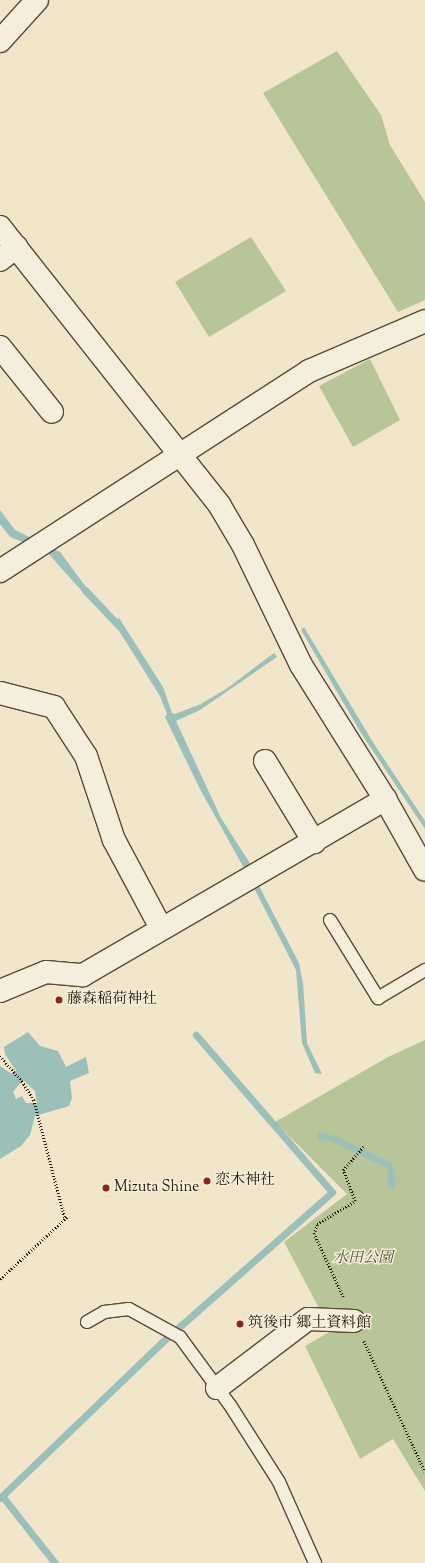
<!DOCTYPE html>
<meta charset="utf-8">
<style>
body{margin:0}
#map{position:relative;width:425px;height:1563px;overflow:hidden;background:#f1e5ca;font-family:"Sorts Mill Goudy","Noto Serif JP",serif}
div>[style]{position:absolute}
.green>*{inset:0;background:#b8c598}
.water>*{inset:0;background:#9bbfb9}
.stream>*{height:7px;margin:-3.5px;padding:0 3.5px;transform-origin:3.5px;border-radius:3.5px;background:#9bbfb9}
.path>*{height:2.5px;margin-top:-1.25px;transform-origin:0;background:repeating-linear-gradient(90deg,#261608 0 1px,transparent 0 3px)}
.roads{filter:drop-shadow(1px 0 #594a38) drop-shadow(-1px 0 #594a38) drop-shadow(0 1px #594a38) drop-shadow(0 -1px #594a38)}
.lane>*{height:12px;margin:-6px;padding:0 6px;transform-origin:6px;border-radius:6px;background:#f6eedd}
.street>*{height:22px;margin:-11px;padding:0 11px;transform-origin:11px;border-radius:11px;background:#f6eedd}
.dots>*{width:11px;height:11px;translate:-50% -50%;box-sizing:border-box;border:2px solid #f6eedd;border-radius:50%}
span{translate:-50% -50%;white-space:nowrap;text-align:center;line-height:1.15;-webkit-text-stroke:3px #f6eedd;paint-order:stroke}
.poi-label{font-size:15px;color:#261608}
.left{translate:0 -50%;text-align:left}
.park-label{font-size:15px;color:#59533a;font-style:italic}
</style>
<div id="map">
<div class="green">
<div style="clip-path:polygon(337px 51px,381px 115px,390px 145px,425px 202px,425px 300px,398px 312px,263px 93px)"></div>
<div style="clip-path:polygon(251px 237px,286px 291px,209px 337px,175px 282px)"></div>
<div style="clip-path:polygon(370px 359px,400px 420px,353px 447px,319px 386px)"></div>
<div style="clip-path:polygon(425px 1040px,425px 1491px,393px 1439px,360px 1459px,305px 1346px,331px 1331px,284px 1242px,347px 1194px,275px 1122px,388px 1057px)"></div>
</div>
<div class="water">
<div style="clip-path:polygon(0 510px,15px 530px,60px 552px,92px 595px,89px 599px,46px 551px,10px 537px,0 524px)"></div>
<div style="clip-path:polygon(119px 618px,163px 687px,172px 713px,175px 714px,201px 704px,229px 687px,274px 653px,277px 657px,200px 710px,176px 721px,221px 818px,251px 865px,244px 868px,201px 791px,165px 717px,167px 714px,160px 696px,113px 621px)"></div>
<div style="clip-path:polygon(304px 627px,374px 744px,425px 821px,425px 829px,361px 733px,301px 630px)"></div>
<div style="clip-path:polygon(259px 886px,299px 963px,303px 983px,307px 1043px,322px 1074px,315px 1073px,302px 1043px,296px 970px,254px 888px)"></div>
<div style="clip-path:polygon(evenodd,28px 1032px,40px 1046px,58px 1051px,66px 1067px,86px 1057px,89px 1073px,70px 1081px,72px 1098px,69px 1106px,35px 1116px,30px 1135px,21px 1146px,0 1159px,0 1066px,12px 1074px,16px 1071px,5px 1054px,4px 1047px,28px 1032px,23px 1080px,35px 1091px,37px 1103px,26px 1103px,22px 1096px,16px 1099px,13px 1092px,23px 1080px)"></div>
<div style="clip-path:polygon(318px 1132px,338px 1137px,392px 1163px,396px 1184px,394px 1190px,388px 1186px,389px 1172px,387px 1168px,331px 1141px,317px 1140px)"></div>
</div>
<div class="stream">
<div style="left:85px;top:590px;width:51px;rotate:46.6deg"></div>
<div style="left:2px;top:1496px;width:85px;rotate:51.7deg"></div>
<div style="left:0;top:1498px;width:223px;rotate:-43.9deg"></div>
<div style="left:161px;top:1343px;width:228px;rotate:-41.4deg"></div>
<div style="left:332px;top:1192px;width:208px;rotate:-130.9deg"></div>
</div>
<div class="path">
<div style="left:0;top:1056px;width:37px;rotate:49deg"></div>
<div style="left:24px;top:1084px;width:19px;rotate:58deg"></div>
<div style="left:34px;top:1100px;width:122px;rotate:75.3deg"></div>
<div style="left:0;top:1279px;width:93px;rotate:-42.8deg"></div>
<div style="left:343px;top:1297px;width:69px;rotate:-114.7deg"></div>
<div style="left:314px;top:1234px;width:10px;rotate:-73deg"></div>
<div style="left:317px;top:1224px;width:44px;rotate:-31.2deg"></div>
<div style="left:355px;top:1201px;width:33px;rotate:-111deg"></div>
<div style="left:343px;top:1170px;width:32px;rotate:-49deg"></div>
<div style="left:364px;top:1341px;width:144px;rotate:64.9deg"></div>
</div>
<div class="roads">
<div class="lane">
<div style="left:330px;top:920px;width:92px;rotate:58.4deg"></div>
<div style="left:378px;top:998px;width:55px;rotate:-30.8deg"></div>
<div style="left:87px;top:1322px;width:20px;rotate:-30deg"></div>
<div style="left:104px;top:1312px;width:25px;rotate:-7deg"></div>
<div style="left:129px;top:1309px;width:58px;rotate:28.8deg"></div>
<div style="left:180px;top:1337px;width:84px;rotate:53.7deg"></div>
<div style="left:230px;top:1405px;width:91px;rotate:57.5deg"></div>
<div style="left:279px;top:1482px;width:89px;rotate:66deg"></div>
</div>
<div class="street">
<div style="left:0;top:41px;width:55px;rotate:-47.9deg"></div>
<div style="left:0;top:227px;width:355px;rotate:51.7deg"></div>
<div style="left:220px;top:506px;width:45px;rotate:59.5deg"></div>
<div style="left:243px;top:545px;width:133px;rotate:64.2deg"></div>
<div style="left:301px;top:665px;width:158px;rotate:57.9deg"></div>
<div style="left:385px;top:799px;width:81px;rotate:60.6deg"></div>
<div style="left:0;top:260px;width:21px;rotate:-39deg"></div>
<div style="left:0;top:347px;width:83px;rotate:51.3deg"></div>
<div style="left:0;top:571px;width:368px;rotate:-32.9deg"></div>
<div style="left:309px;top:371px;width:126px;rotate:-23.3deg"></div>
<div style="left:0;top:693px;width:56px;rotate:14.5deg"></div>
<div style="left:54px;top:707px;width:59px;rotate:56.9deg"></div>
<div style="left:86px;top:756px;width:89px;rotate:71.6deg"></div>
<div style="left:114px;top:840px;width:100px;rotate:61.9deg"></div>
<div style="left:265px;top:761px;width:95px;rotate:58.8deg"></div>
<div style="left:0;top:991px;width:50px;rotate:-22.4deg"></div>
<div style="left:46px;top:972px;width:37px;rotate:5deg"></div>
<div style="left:83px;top:975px;width:350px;rotate:-30.2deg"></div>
<div style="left:217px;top:1388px;width:114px;rotate:-37.2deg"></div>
<div style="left:308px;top:1319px;width:46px;rotate:2.5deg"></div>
</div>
</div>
<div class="dots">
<div style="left:59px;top:1000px;background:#8f2418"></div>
<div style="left:207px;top:1181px;background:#8f2418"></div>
<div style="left:106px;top:1188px;background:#8f2418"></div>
<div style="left:240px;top:1324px;background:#8f2418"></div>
</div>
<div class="poi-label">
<span class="left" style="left:67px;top:1000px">藤森稲荷神社</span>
<span class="left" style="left:215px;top:1181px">恋木神社</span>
<span class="left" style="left:114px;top:1188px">Mizuta Shine</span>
<span class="left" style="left:248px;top:1324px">筑後市 郷土資料館</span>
</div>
<div class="park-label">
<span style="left:363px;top:1259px">水田公園</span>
</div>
</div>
